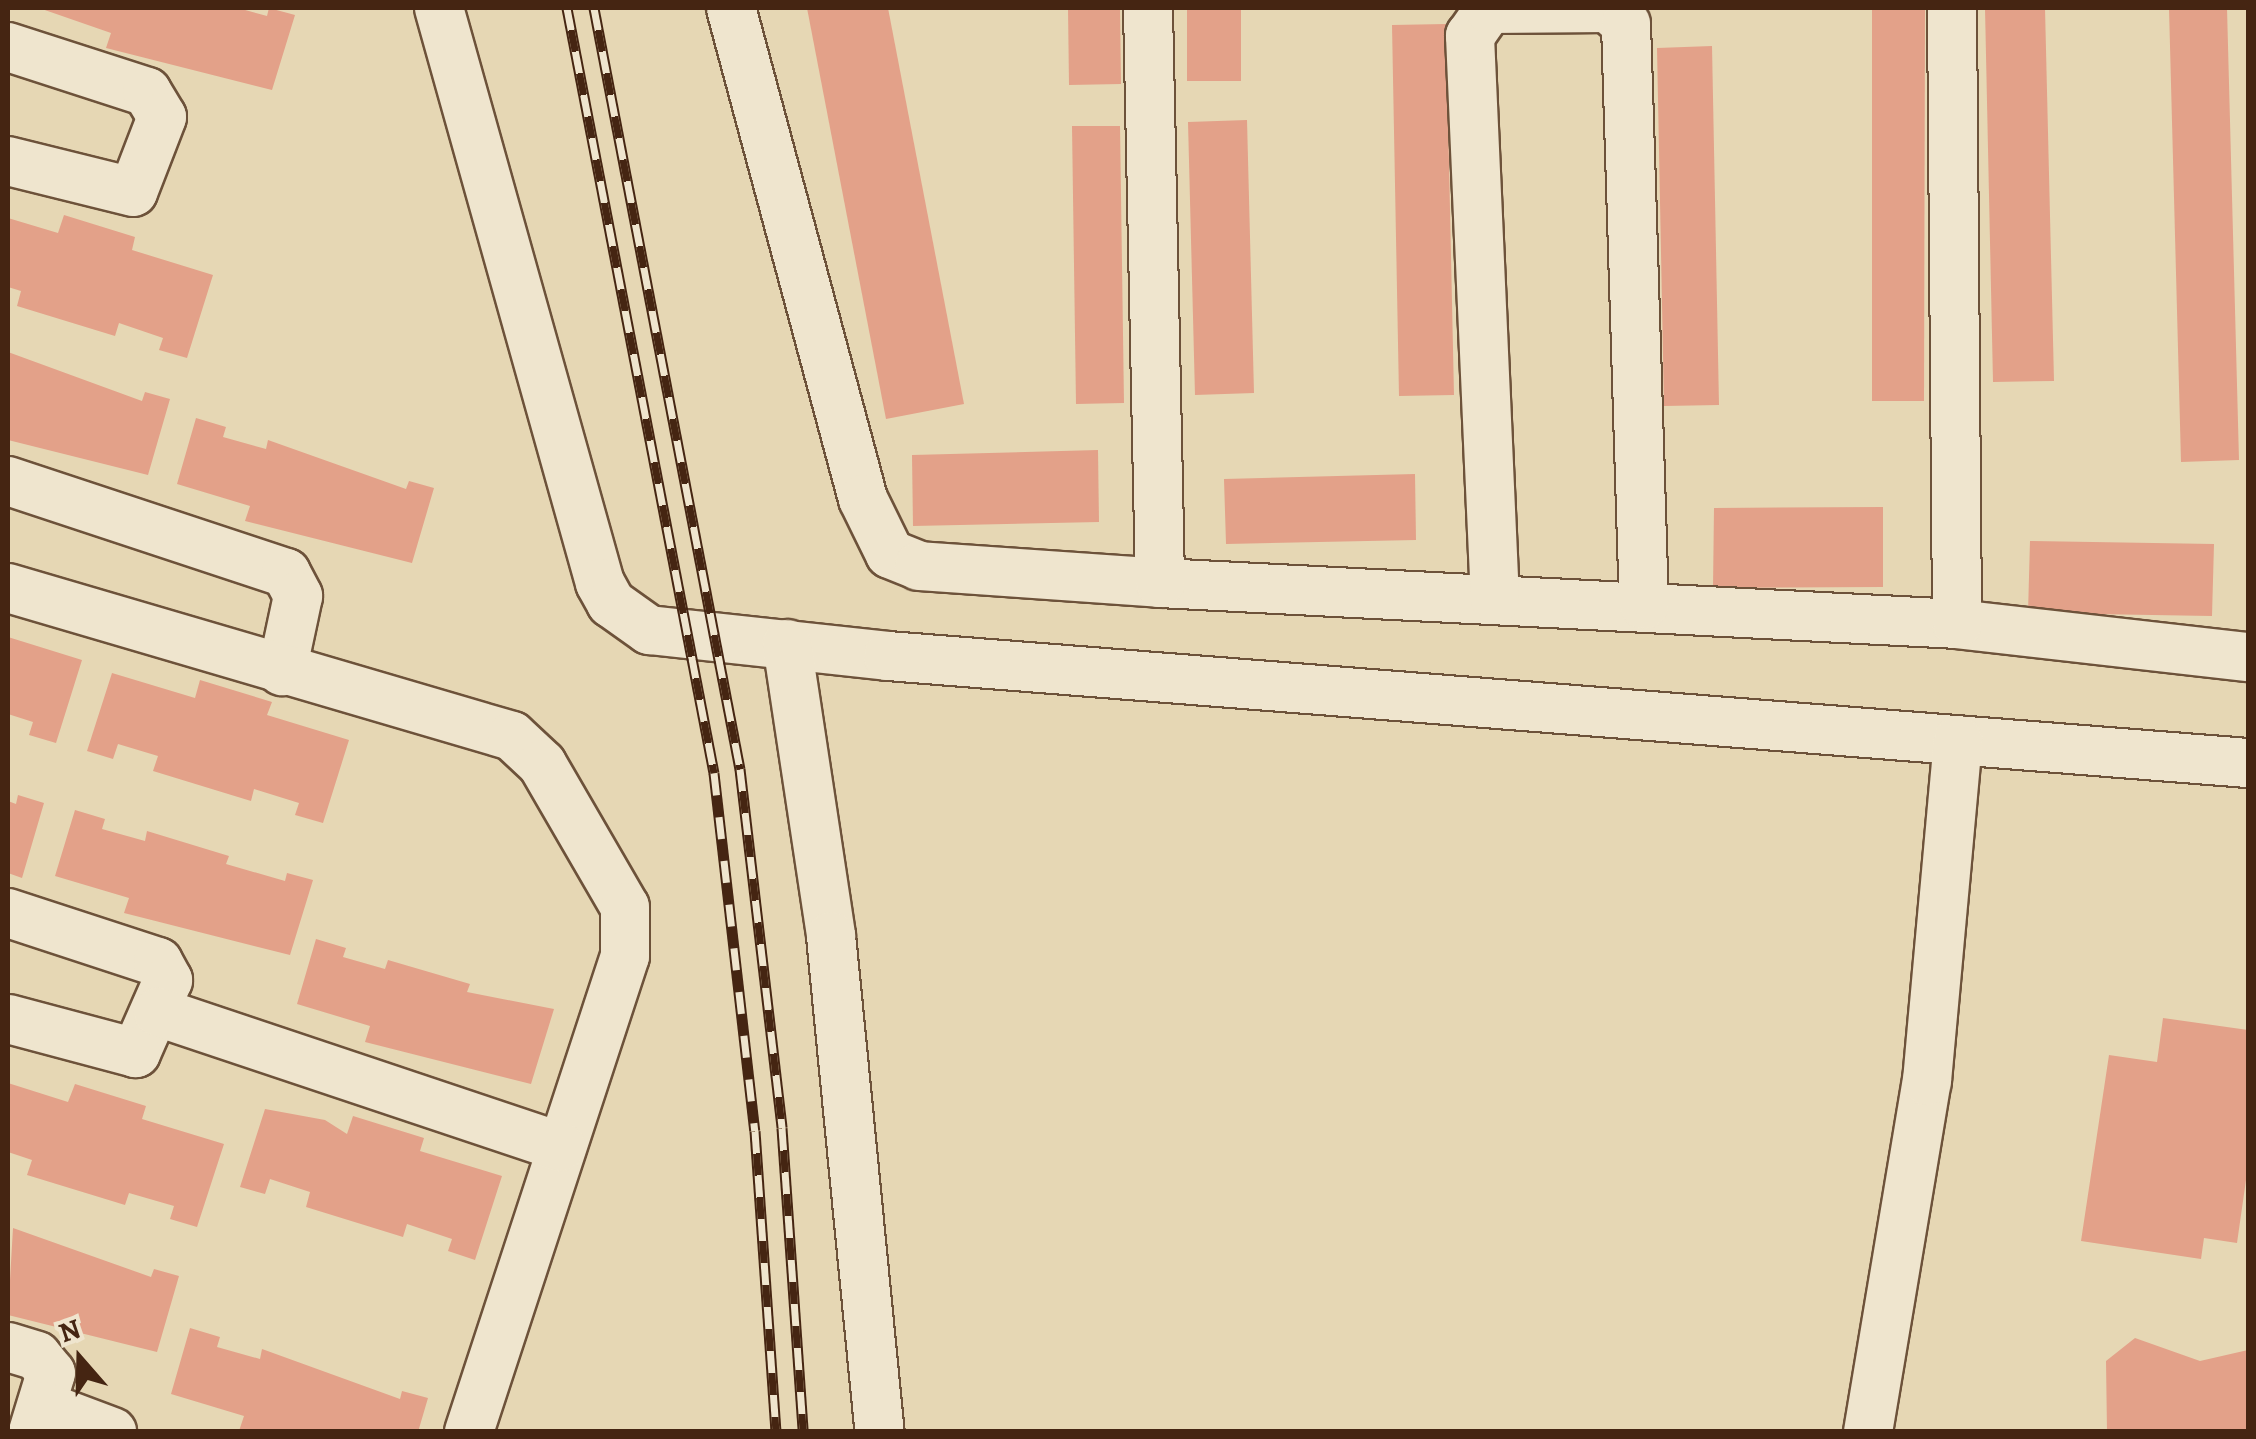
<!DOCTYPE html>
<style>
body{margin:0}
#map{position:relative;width:2256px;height:1439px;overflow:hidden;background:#e6d7b4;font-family:Alegreya,serif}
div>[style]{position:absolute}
.building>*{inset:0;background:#e3a189}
.roads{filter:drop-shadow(2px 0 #6d523a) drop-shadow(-2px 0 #6d523a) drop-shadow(0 2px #6d523a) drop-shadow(0 -2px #6d523a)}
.minor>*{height:48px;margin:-24px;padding:0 24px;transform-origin:24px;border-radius:24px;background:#efe5ce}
.rail>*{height:11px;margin-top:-5.5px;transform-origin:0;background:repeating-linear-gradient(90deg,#efe5ce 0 22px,#452512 0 44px);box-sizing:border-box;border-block:2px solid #452512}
span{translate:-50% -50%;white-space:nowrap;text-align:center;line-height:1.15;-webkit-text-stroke:8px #efe5ce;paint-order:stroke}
.frame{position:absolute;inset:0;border:10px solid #452512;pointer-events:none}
.north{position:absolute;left:30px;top:1309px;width:100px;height:100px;-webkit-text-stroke:8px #efe5ce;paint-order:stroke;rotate:340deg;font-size:28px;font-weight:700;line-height:40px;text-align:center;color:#452512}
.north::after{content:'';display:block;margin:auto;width:35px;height:45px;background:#452512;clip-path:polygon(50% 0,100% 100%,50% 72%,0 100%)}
</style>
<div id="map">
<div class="building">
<div style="clip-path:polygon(39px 8px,238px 8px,267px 16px,269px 8px,295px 15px,272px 90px,106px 48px,111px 33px)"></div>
<div style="clip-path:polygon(807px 8px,888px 8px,964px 404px,886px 419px)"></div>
<div style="clip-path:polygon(1068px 8px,1120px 8px,1121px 84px,1069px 85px)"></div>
<div style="clip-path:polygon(1187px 8px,1241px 8px,1241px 81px,1187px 81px)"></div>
<div style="clip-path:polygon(1872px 8px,1925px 8px,1924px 401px,1872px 401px)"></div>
<div style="clip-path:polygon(1985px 8px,2045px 8px,2054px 381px,1993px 382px)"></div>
<div style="clip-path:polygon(2169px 8px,2227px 8px,2239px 460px,2181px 462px)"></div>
<div style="clip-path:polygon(1446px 24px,1454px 395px,1399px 396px,1392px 25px)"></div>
<div style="clip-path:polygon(1712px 46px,1719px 405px,1664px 406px,1657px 48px)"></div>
<div style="clip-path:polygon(1247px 120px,1254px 393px,1195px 395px,1188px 122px)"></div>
<div style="clip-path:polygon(1072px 126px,1120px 126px,1124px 403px,1076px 404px)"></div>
<div style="clip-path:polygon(64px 215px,135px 237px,132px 250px,213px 275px,187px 358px,159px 350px,163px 338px,119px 323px,115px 336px,17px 306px,21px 291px,8px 287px,8px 218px,58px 233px)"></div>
<div style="clip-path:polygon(8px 352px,142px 401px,145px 392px,170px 399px,148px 475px,8px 440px)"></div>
<div style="clip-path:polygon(196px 418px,226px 427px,223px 437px,266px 449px,268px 440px,406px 489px,409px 481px,434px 488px,412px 563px,245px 521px,250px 506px,177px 484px)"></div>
<div style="clip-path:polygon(1098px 450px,1099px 522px,913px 526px,912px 455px)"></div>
<div style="clip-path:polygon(1415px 474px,1416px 540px,1226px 544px,1224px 479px)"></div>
<div style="clip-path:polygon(1883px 507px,1883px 587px,1713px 588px,1714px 508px)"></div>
<div style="clip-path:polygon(2030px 541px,2214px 544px,2212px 616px,2028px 613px)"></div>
<div style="clip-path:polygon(8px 637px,82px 660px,56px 743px,29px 735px,33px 722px,8px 714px)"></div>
<div style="clip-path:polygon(112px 673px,195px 698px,200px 680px,272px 702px,267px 715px,349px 740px,323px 823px,295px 815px,299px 803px,254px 789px,251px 801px,153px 771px,158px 756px,118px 744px,113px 759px,87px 751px)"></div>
<div style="clip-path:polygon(18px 795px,44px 803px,22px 878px,8px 873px,8px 801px,16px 804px)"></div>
<div style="clip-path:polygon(75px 810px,105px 819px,102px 829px,145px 841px,147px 831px,229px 856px,226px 864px,285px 881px,287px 873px,313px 880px,290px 955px,124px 913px,129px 898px,55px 876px)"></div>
<div style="clip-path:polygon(316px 939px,346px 948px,343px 957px,385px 969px,388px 960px,470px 984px,467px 992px,554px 1009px,531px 1084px,365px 1042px,370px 1026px,297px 1004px)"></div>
<div style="clip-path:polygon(2163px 1018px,2248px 1030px,2248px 1166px,2237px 1243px,2204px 1238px,2201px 1259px,2081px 1241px,2109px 1055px,2157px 1062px)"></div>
<div style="clip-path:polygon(8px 1083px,68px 1102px,75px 1084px,146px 1106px,142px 1119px,224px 1144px,197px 1227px,170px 1219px,174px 1206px,129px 1193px,125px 1205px,27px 1175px,32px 1160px,8px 1152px)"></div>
<div style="clip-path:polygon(265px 1109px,325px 1120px,347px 1134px,353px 1116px,424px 1138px,420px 1151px,502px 1176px,475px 1260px,448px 1251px,452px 1239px,407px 1224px,403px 1237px,306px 1207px,310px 1192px,270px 1179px,265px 1194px,240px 1187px)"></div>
<div style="clip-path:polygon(13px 1228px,151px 1277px,154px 1269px,179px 1276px,157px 1352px,8px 1315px)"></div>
<div style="clip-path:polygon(190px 1328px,220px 1337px,217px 1347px,260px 1359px,262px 1349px,400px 1399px,402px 1391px,428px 1398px,418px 1432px,239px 1431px,244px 1416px,171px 1394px)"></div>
<div style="clip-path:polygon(2135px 1338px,2200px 1361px,2248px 1350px,2248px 1432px,2107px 1432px,2106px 1361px)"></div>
</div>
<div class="roads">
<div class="minor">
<div style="left:439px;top:8px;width:597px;rotate:74.36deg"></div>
<div style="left:600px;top:583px;width:23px;rotate:61deg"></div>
<div style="left:611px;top:603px;width:47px;rotate:35.4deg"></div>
<div style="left:649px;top:630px;width:240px;rotate:6.2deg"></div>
<div style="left:888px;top:656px;width:1364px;rotate:4.5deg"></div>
<div style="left:731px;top:8px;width:508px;rotate:74.95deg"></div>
<div style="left:863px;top:499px;width:61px;rotate:63.9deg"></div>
<div style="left:890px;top:554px;width:31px;rotate:22deg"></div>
<div style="left:919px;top:566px;width:242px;rotate:4deg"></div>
<div style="left:1160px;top:583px;width:798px;rotate:2.94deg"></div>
<div style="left:1957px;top:624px;width:293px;rotate:6.5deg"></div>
<div style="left:1148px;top:8px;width:575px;rotate:88.8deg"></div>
<div style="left:1952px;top:8px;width:616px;rotate:89.53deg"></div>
<div style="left:8px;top:47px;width:146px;rotate:17.9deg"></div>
<div style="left:147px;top:92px;width:29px;rotate:59deg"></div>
<div style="left:162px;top:117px;width:80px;rotate:111.1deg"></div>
<div style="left:133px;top:192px;width:129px;rotate:-166.1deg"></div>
<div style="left:8px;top:481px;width:293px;rotate:18.3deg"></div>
<div style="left:286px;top:573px;width:26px;rotate:62deg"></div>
<div style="left:298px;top:596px;width:77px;rotate:102deg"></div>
<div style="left:8px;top:588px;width:525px;rotate:16.36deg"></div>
<div style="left:512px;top:736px;width:41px;rotate:43deg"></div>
<div style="left:542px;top:764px;width:165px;rotate:59.9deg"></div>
<div style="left:625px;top:907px;width:49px;rotate:90deg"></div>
<div style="left:625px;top:956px;width:501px;rotate:108.15deg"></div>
<div style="left:1495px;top:600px;width:565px;rotate:-92.54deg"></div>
<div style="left:1470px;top:36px;width:33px;rotate:-55deg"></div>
<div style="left:1489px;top:9px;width:119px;rotate:-0.5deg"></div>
<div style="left:1608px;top:8px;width:24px;rotate:42deg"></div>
<div style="left:1626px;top:24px;width:581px;rotate:88.23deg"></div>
<div style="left:787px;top:644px;width:295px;rotate:81.4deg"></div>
<div style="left:831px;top:936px;width:498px;rotate:84.4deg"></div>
<div style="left:8px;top:913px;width:158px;rotate:18.1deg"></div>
<div style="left:158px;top:962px;width:21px;rotate:61deg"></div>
<div style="left:168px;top:980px;width:80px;rotate:113.7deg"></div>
<div style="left:136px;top:1053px;width:132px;rotate:-165.1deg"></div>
<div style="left:158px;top:1012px;width:425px;rotate:18.5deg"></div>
<div style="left:8px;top:1347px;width:30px;rotate:17deg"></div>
<div style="left:37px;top:1356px;width:22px;rotate:51deg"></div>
<div style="left:51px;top:1373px;width:62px;rotate:107deg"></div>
<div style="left:43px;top:1406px;width:74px;rotate:20.6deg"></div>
<div style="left:1868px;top:1432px;width:356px;rotate:-80.5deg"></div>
<div style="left:1927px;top:1081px;width:342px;rotate:-84.8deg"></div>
</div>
</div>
<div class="rail">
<div style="left:567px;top:8px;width:779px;rotate:79.12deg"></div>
<div style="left:714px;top:773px;width:360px;rotate:83.5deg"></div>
<div style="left:755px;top:1131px;width:302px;rotate:86deg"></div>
<div style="left:594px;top:8px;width:775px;rotate:79.14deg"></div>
<div style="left:740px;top:769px;width:361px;rotate:83.3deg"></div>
<div style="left:782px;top:1128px;width:305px;rotate:86deg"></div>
</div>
<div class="frame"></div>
<div class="north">N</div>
</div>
